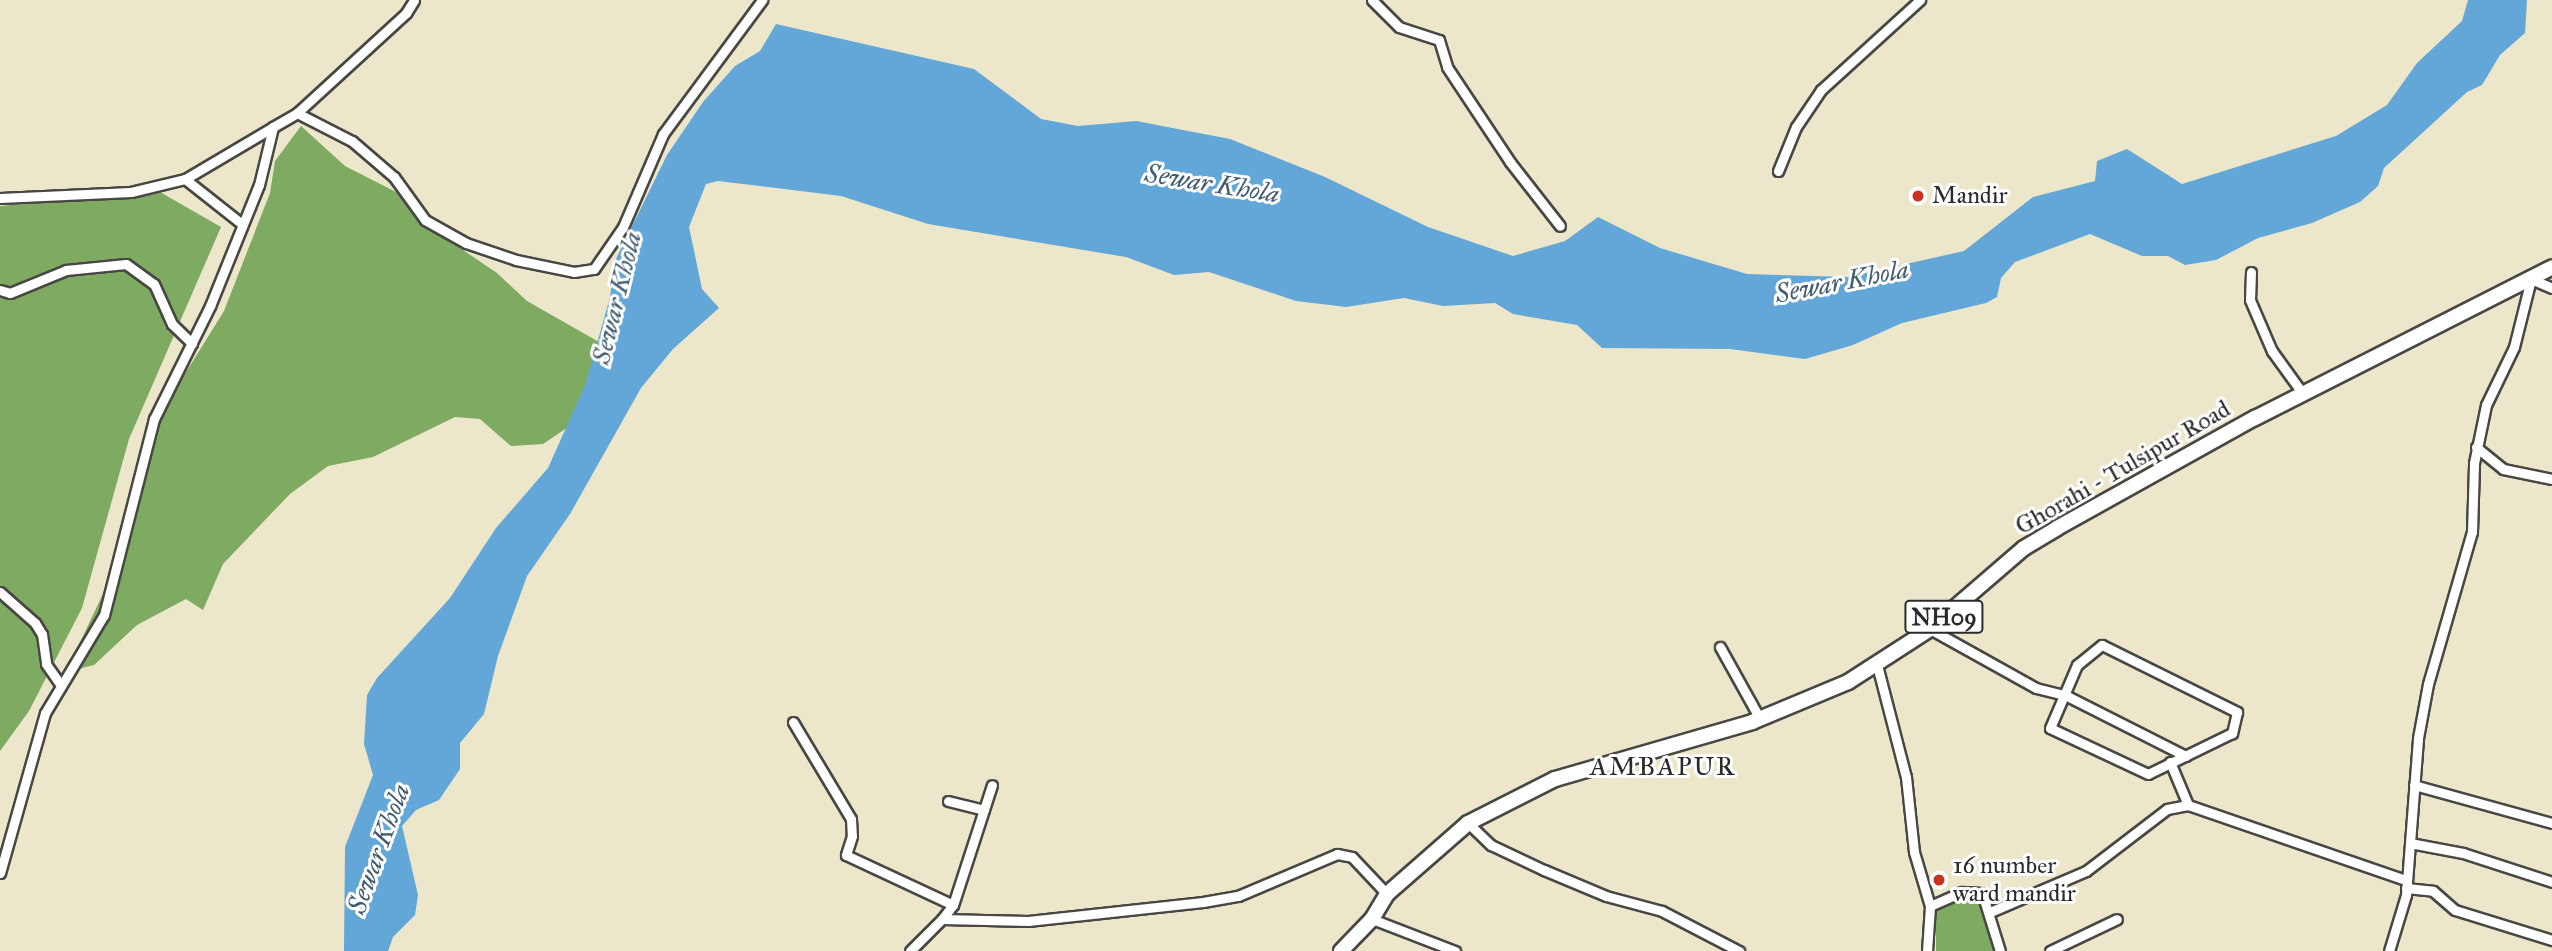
<!DOCTYPE html>
<style>
body{margin:0}
#map{position:relative;width:2552px;height:951px;overflow:hidden;background:#ece7cb;font-family:"IM FELL Great Primer",serif}
div>[style]{position:absolute}
.forest>*{inset:0;background:#7eaa62}
.water>*{inset:0;background:#63a6d8}
.roads{filter:drop-shadow(2px 0 #484743) drop-shadow(-2px 0 #484743) drop-shadow(0 2px #484743) drop-shadow(0 -2px #484743)}
.street>*{height:9px;margin:-4.5px;padding:0 4.5px;transform-origin:4.5px;border-radius:4.5px;background:#fff}
.primary>*{height:14px;margin:-7px;padding:0 7px;transform-origin:7px;border-radius:7px;background:#fff}
.dots>*{width:19px;height:19px;translate:-50% -50%;box-sizing:border-box;border:4px solid #fff;border-radius:50%}
span{translate:-50% -50%;white-space:nowrap;text-align:center;line-height:1.15;-webkit-text-stroke:6px #fff;paint-order:stroke}
.shield-label span{padding:2px 5px;background:#fff;border:2px solid;border-radius:5px;-webkit-text-stroke-width:0}
.shield-label{font-size:23px;color:#2b2b2b;font-weight:700}
.poi-label{font-size:24px;color:#2b2b2b}
.left{translate:0 -50%;text-align:left}
.street-label{font-size:24px;color:#2b2b2b}
.water-label{font-size:26px;color:#415c70;font-style:italic}
.neighbourhood-label{font-size:26px;color:#2b2b2b;letter-spacing:2px}
</style>
<div id="map">
<div class="forest">
<div style="clip-path:polygon(301px 126px,345px 166px,398px 193px,423px 223px,497px 273px,527px 301px,599px 342px,574px 423px,543px 444px,511px 446px,480px 419px,455px 417px,373px 457px,328px 466px,290px 494px,223px 564px,203px 610px,186px 599px,137px 625px,94px 665px,66px 672px,110px 579px,163px 409px,224px 311px,270px 193px,275px 161px)"></div>
<div style="clip-path:polygon(160px 192px,221px 227px,129px 439px,82px 608px,29px 711px,0 751px,0 206px)"></div>
<div style="clip-path:polygon(1965px 897px,1980px 903px,1994px 951px,1936px 951px,1936px 908px)"></div>
</div>
<div class="water">
<div style="clip-path:polygon(2468px 0,2527px 0,2525px 33px,2500px 55px,2482px 85px,2467px 92px,2384px 168px,2378px 186px,2360px 202px,2312px 223px,2258px 238px,2216px 260px,2185px 265px,2168px 256px,2142px 256px,2090px 234px,2015px 262px,2001px 278px,1997px 297px,1986px 303px,1902px 323px,1853px 345px,1805px 359px,1730px 349px,1602px 348px,1577px 325px,1513px 314px,1495px 303px,1443px 306px,1404px 298px,1346px 307px,1296px 301px,1209px 272px,1174px 275px,1126px 257px,928px 224px,841px 196px,718px 181px,706px 184px,689px 227px,702px 289px,719px 308px,673px 349px,641px 388px,570px 514px,527px 576px,498px 656px,484px 714px,460px 743px,460px 769px,439px 800px,416px 810px,402px 826px,418px 895px,415px 915px,393px 937px,388px 951px,344px 951px,345px 847px,373px 775px,364px 744px,367px 695px,377px 678px,450px 598px,496px 528px,548px 468px,586px 383px,610px 297px,615px 261px,667px 155px,703px 102px,735px 66px,760px 51px,776px 24px,974px 69px,1041px 119px,1078px 126px,1136px 121px,1230px 139px,1325px 177px,1428px 227px,1513px 256px,1565px 241px,1598px 217px,1660px 248px,1747px 274px,1848px 277px,1964px 251px,2033px 197px,2095px 181px,2097px 161px,2127px 149px,2182px 184px,2336px 136px,2387px 105px,2417px 63px,2462px 21px)"></div>
</div>
<div class="roads">
<div class="street">
<div style="left:1372px;top:0;width:38px;rotate:45deg"></div>
<div style="left:1399px;top:27px;width:42px;rotate:18deg"></div>
<div style="left:1439px;top:40px;width:28px;rotate:73deg"></div>
<div style="left:1447px;top:67px;width:114px;rotate:56.4deg"></div>
<div style="left:1510px;top:162px;width:81px;rotate:52deg"></div>
<div style="left:297px;top:113px;width:62px;rotate:27deg"></div>
<div style="left:352px;top:141px;width:55px;rotate:40.6deg"></div>
<div style="left:394px;top:177px;width:53px;rotate:54.2deg"></div>
<div style="left:425px;top:220px;width:47px;rotate:29.3deg"></div>
<div style="left:466px;top:243px;width:53px;rotate:18.8deg"></div>
<div style="left:516px;top:260px;width:59px;rotate:11.7deg"></div>
<div style="left:574px;top:272px;width:20px;rotate:-9deg"></div>
<div style="left:594px;top:269px;width:51px;rotate:-55.4deg"></div>
<div style="left:623px;top:227px;width:101px;rotate:-66.7deg"></div>
<div style="left:663px;top:134px;width:167px;rotate:-53.5deg"></div>
<div style="left:1778px;top:171px;width:48px;rotate:-67.8deg"></div>
<div style="left:1796px;top:127px;width:45px;rotate:-56deg"></div>
<div style="left:1821px;top:90px;width:134px;rotate:-42.3deg"></div>
<div style="left:185px;top:179px;width:73px;rotate:38.3deg"></div>
<div style="left:0;top:198px;width:131px;rotate:-2.6deg"></div>
<div style="left:131px;top:192px;width:56px;rotate:-13.5deg"></div>
<div style="left:185px;top:179px;width:102px;rotate:-30.6deg"></div>
<div style="left:2251px;top:272px;width:28px;rotate:92deg"></div>
<div style="left:2250px;top:300px;width:56px;rotate:66.7deg"></div>
<div style="left:2272px;top:351px;width:53px;rotate:54.2deg"></div>
<div style="left:0;top:290px;width:10px;rotate:17deg"></div>
<div style="left:10px;top:293px;width:61px;rotate:-22.3deg"></div>
<div style="left:66px;top:270px;width:60px;rotate:-5.7deg"></div>
<div style="left:126px;top:264px;width:34px;rotate:36deg"></div>
<div style="left:154px;top:284px;width:44px;rotate:65.8deg"></div>
<div style="left:172px;top:324px;width:28px;rotate:44deg"></div>
<div style="left:2476px;top:447px;width:35px;rotate:39deg"></div>
<div style="left:2503px;top:469px;width:50px;rotate:11.5deg"></div>
<div style="left:0;top:592px;width:47px;rotate:41.5deg"></div>
<div style="left:35px;top:623px;width:13px;rotate:58deg"></div>
<div style="left:42px;top:634px;width:30px;rotate:82deg"></div>
<div style="left:46px;top:664px;width:24px;rotate:55deg"></div>
<div style="left:1930px;top:629px;width:121px;rotate:29.1deg"></div>
<div style="left:2036px;top:688px;width:32px;rotate:14deg"></div>
<div style="left:2067px;top:696px;width:133px;rotate:26.8deg"></div>
<div style="left:2102px;top:645px;width:151px;rotate:26.4deg"></div>
<div style="left:2237px;top:712px;width:22px;rotate:103deg"></div>
<div style="left:2232px;top:733px;width:93px;rotate:154deg"></div>
<div style="left:2148px;top:774px;width:108px;rotate:-154.9deg"></div>
<div style="left:2050px;top:728px;width:69px;rotate:-66.8deg"></div>
<div style="left:2077px;top:665px;width:32px;rotate:-39deg"></div>
<div style="left:1720px;top:647px;width:82px;rotate:60.9deg"></div>
<div style="left:1877px;top:665px;width:116px;rotate:75.5deg"></div>
<div style="left:1906px;top:777px;width:75px;rotate:83.9deg"></div>
<div style="left:1914px;top:852px;width:56px;rotate:73.5deg"></div>
<div style="left:1930px;top:906px;width:45px;rotate:93.8deg"></div>
<div style="left:793px;top:722px;width:113px;rotate:59.1deg"></div>
<div style="left:851px;top:819px;width:17px;rotate:87deg"></div>
<div style="left:852px;top:836px;width:20px;rotate:108deg"></div>
<div style="left:846px;top:855px;width:118px;rotate:25deg"></div>
<div style="left:2170px;top:762px;width:47px;rotate:67.3deg"></div>
<div style="left:2188px;top:805px;width:231px;rotate:19deg"></div>
<div style="left:2414px;top:785px;width:143px;rotate:15.4deg"></div>
<div style="left:948px;top:801px;width:37px;rotate:14deg"></div>
<div style="left:1468px;top:823px;width:32px;rotate:44deg"></div>
<div style="left:1491px;top:845px;width:59px;rotate:25.3deg"></div>
<div style="left:1544px;top:870px;width:67px;rotate:22.8deg"></div>
<div style="left:1606px;top:896px;width:58px;rotate:15deg"></div>
<div style="left:1662px;top:911px;width:87px;rotate:27.5deg"></div>
<div style="left:2410px;top:843px;width:54px;rotate:10.7deg"></div>
<div style="left:2463px;top:853px;width:94px;rotate:18deg"></div>
<div style="left:0;top:873px;width:166px;rotate:-74.3deg"></div>
<div style="left:45px;top:713px;width:114px;rotate:-59deg"></div>
<div style="left:104px;top:615px;width:202px;rotate:-75.7deg"></div>
<div style="left:154px;top:419px;width:126px;rotate:-63.6deg"></div>
<div style="left:210px;top:306px;width:131px;rotate:-68deg"></div>
<div style="left:259px;top:185px;width:60px;rotate:-76.4deg"></div>
<div style="left:273px;top:127px;width:28px;rotate:-30deg"></div>
<div style="left:297px;top:113px;width:148px;rotate:-42.5deg"></div>
<div style="left:406px;top:13px;width:15px;rotate:-58deg"></div>
<div style="left:2406px;top:888px;width:27px;rotate:6deg"></div>
<div style="left:2433px;top:891px;width:29px;rotate:41deg"></div>
<div style="left:2455px;top:910px;width:102px;rotate:17.2deg"></div>
<div style="left:1930px;top:906px;width:35px;rotate:-24deg"></div>
<div style="left:1962px;top:892px;width:20px;rotate:3deg"></div>
<div style="left:1982px;top:893px;width:61px;rotate:72.8deg"></div>
<div style="left:1990px;top:912px;width:104px;rotate:-23.1deg"></div>
<div style="left:2086px;top:871px;width:102px;rotate:-37.4deg"></div>
<div style="left:2167px;top:809px;width:21px;rotate:-11deg"></div>
<div style="left:942px;top:919px;width:18px;rotate:-52deg"></div>
<div style="left:953px;top:905px;width:126px;rotate:-72deg"></div>
<div style="left:1372px;top:919px;width:89px;rotate:21.1deg"></div>
<div style="left:910px;top:951px;width:45px;rotate:-45deg"></div>
<div style="left:942px;top:919px;width:86px;rotate:1.3deg"></div>
<div style="left:1028px;top:921px;width:176px;rotate:-6.2deg"></div>
<div style="left:1203px;top:902px;width:36px;rotate:-10deg"></div>
<div style="left:1238px;top:896px;width:108px;rotate:-23deg"></div>
<div style="left:1337px;top:854px;width:15px;rotate:11deg"></div>
<div style="left:1352px;top:857px;width:51px;rotate:46.6deg"></div>
<div style="left:2050px;top:951px;width:74px;rotate:-25.5deg"></div>
<div style="left:2389px;top:951px;width:59px;rotate:-73.1deg"></div>
<div style="left:2406px;top:895px;width:157px;rotate:-85.6deg"></div>
<div style="left:2418px;top:738px;width:55px;rotate:-79.5deg"></div>
<div style="left:2428px;top:684px;width:158px;rotate:-73.9deg"></div>
<div style="left:2472px;top:532px;width:69px;rotate:-88.3deg"></div>
<div style="left:2474px;top:463px;width:59px;rotate:-78.3deg"></div>
<div style="left:2486px;top:405px;width:64px;rotate:-64.2deg"></div>
<div style="left:2514px;top:347px;width:70px;rotate:-76deg"></div>
<div style="left:2531px;top:279px;width:23px;rotate:23deg"></div>
</div>
<div class="primary">
<div style="left:1341px;top:951px;width:45px;rotate:-45.9deg"></div>
<div style="left:1372px;top:919px;width:29px;rotate:-59deg"></div>
<div style="left:1387px;top:894px;width:108px;rotate:-41.2deg"></div>
<div style="left:1468px;top:823px;width:97px;rotate:-26.8deg"></div>
<div style="left:1555px;top:779px;width:205px;rotate:-16.1deg"></div>
<div style="left:1752px;top:722px;width:104px;rotate:-22.6deg"></div>
<div style="left:1848px;top:682px;width:98px;rotate:-32.9deg"></div>
<div style="left:1930px;top:629px;width:124px;rotate:-40.8deg"></div>
<div style="left:2024px;top:548px;width:39px;rotate:-31deg"></div>
<div style="left:2057px;top:528px;width:227px;rotate:-29.1deg"></div>
<div style="left:2255px;top:418px;width:333px;rotate:-26.9deg"></div>
</div>
</div>
<div class="dots">
<div style="left:1918px;top:196px;background:#c8321e"></div>
<div style="left:1939px;top:880px;background:#c8321e"></div>
</div>
<div class="shield-label">
<span style="left:1944px;top:617px">NH09</span>
</div>
<div class="poi-label">
<span class="left" style="left:1932px;top:196px">Mandir</span>
<span class="left" style="left:1953px;top:880px">16 number<br>ward mandir</span>
</div>
<div class="street-label">
<span style="left:2123px;top:468px;rotate:-30deg">Ghorahi - Tulsipur Road</span>
</div>
<div class="water-label">
<span style="left:1212px;top:184px;rotate:9deg">Sewar Khola</span>
<span style="left:1842px;top:282px;rotate:-11deg">Sewar Khola</span>
<span style="left:617px;top:298px;rotate:-76deg">Sewar Khola</span>
<span style="left:379px;top:849px;rotate:-70deg">Sewar Khola</span>
</div>
<div class="neighbourhood-label">
<span style="left:1663px;top:767px">AMBAPUR</span>
</div>
</div>
